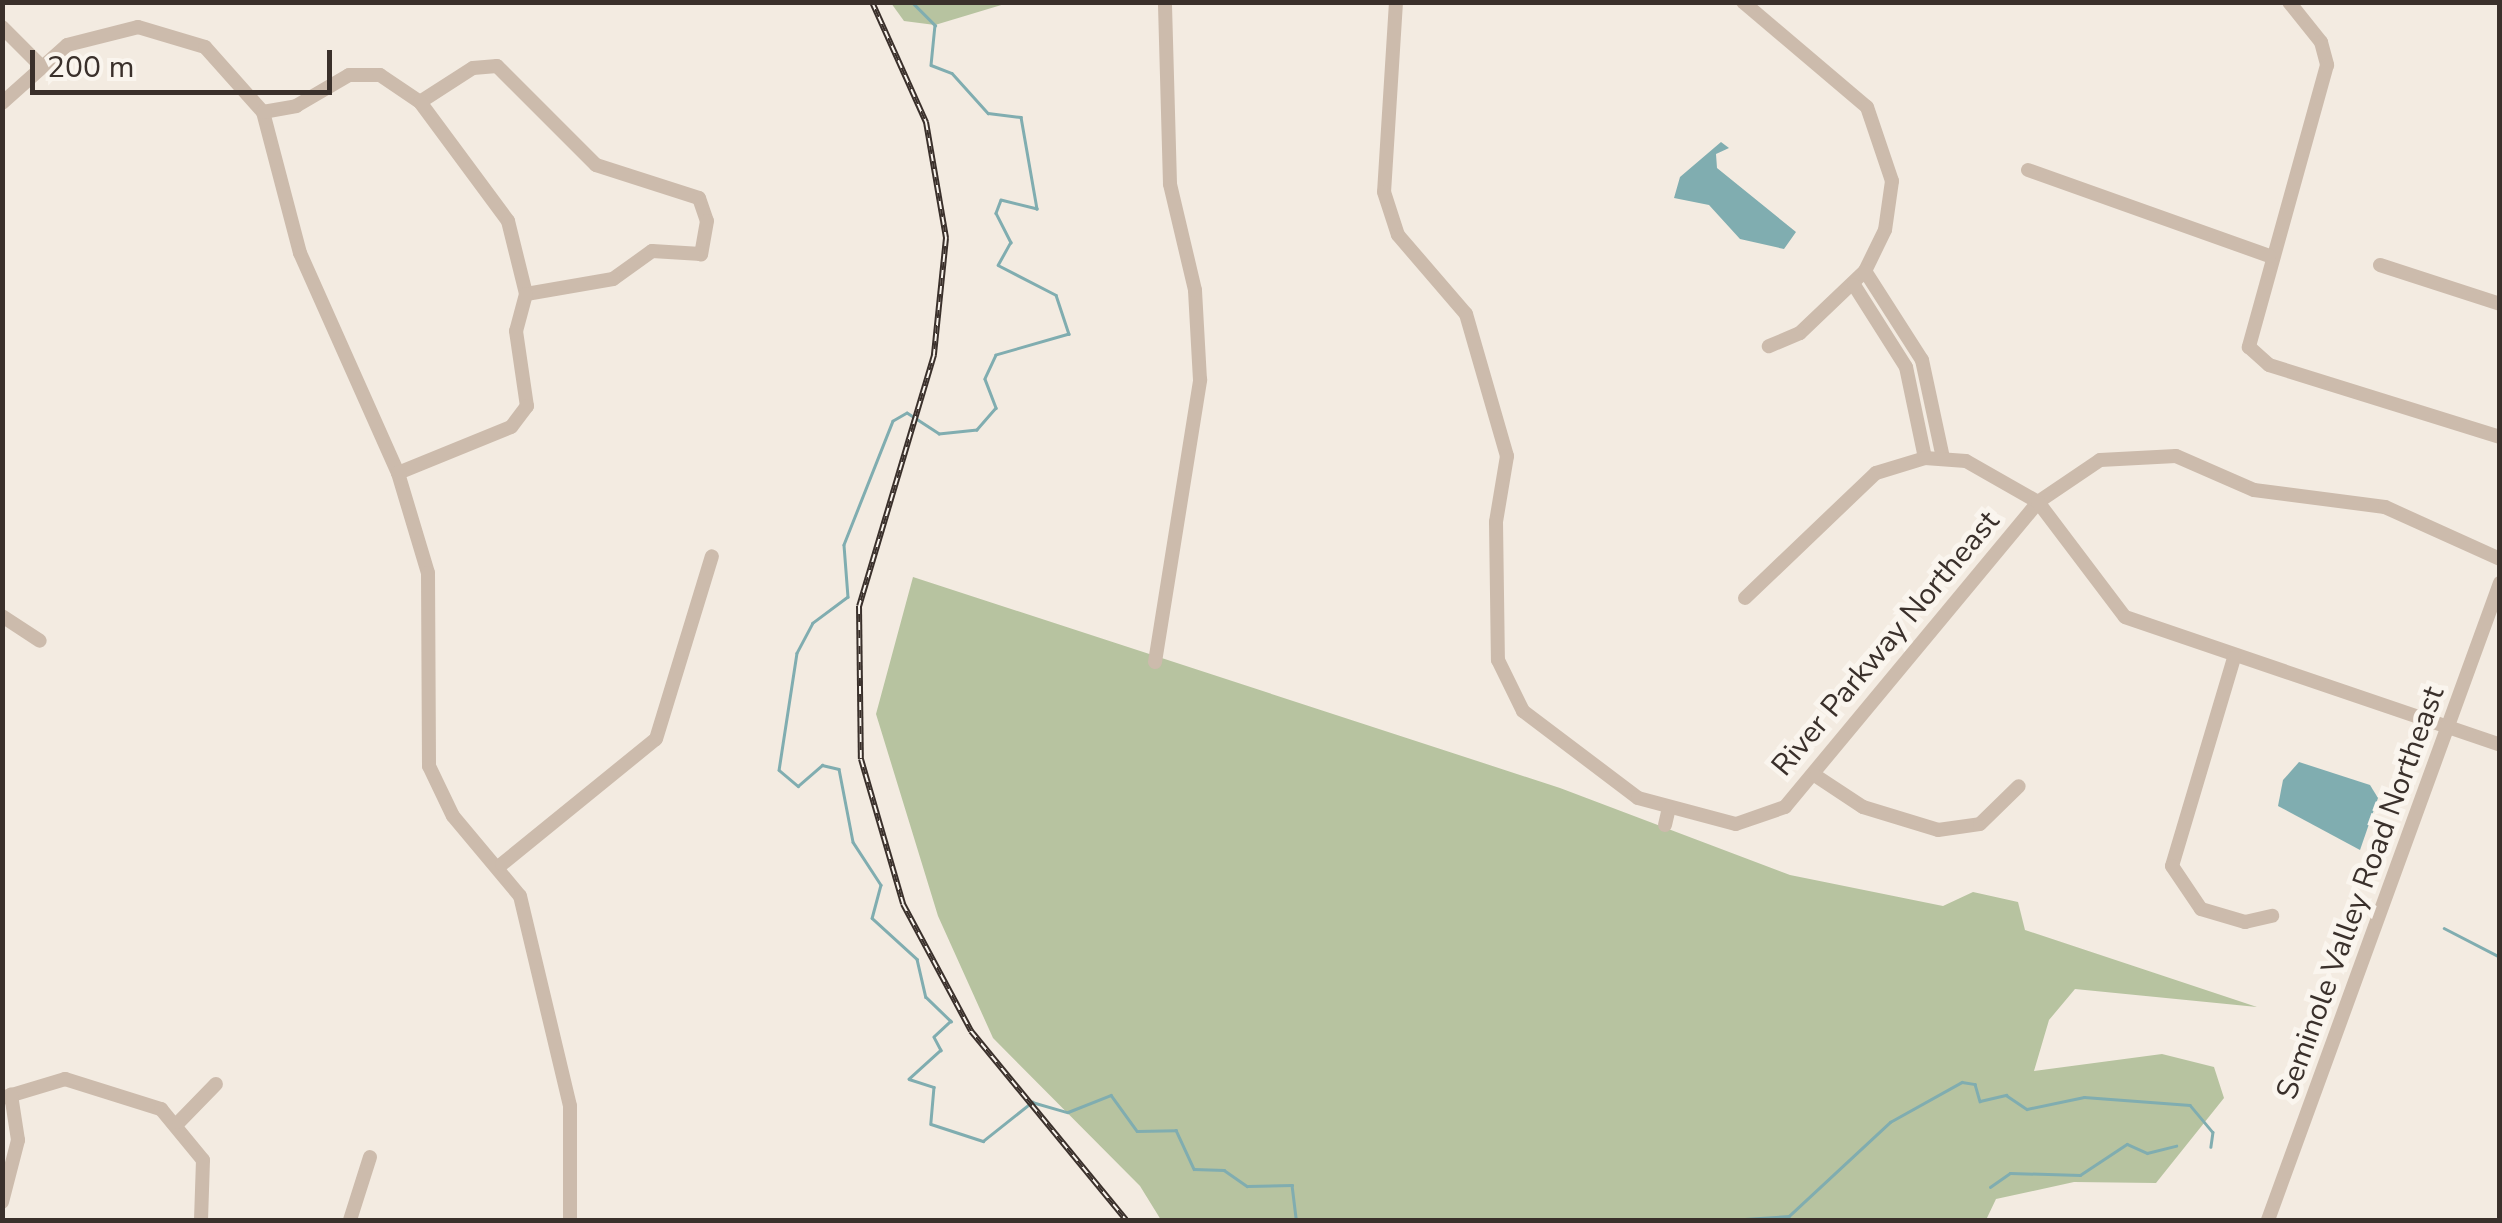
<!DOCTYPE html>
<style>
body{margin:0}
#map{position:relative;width:2502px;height:1223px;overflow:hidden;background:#f3ebe1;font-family:"Nunito Sans",sans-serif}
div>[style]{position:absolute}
.green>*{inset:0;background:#b7c3a0}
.water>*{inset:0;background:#80adb0}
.stream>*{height:2.5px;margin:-1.25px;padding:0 1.25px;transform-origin:1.25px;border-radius:1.25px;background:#80adb0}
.minor>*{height:14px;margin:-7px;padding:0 7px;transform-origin:7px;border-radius:7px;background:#ccbbac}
.rail>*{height:6px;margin-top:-3px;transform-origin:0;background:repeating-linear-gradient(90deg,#faf5ee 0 8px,#3a302b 0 16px);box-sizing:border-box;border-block:2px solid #3a302b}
span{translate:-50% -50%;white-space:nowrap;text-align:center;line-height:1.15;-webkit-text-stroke:10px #faf5ee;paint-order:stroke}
.street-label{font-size:30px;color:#3a302b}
.frame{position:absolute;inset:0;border:5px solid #3a302b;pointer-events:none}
.scale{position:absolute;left:30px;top:50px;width:302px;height:45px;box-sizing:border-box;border:5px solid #3a302b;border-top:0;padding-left:12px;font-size:30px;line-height:35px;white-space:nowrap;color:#3a302b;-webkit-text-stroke:8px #faf5ee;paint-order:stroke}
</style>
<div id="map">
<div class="green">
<div style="clip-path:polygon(891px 3px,1008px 3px,935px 25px,904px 21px)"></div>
<div style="clip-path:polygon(913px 577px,1560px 788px,1790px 875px,1943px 906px,1973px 892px,2018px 902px,2025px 930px,2257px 1007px,2075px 989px,2049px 1020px,2034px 1071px,2162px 1054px,2214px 1067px,2224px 1098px,2156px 1183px,2074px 1182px,1996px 1199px,1986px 1220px,1161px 1220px,1140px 1186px,993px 1038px,938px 916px,876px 714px)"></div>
</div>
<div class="water">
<div style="clip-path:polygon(1721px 142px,1729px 148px,1716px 154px,1717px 168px,1796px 232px,1784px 249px,1740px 239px,1709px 205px,1674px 198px,1680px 177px)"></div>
<div style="clip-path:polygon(2299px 762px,2370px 785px,2378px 798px,2360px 850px,2278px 806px,2283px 780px)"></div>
</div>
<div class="stream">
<div style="left:912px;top:2px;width:33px;rotate:45deg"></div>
<div style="left:935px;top:25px;width:40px;rotate:95.7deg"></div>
<div style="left:931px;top:65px;width:22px;rotate:21deg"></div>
<div style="left:952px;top:73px;width:54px;rotate:48deg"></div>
<div style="left:988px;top:113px;width:33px;rotate:7deg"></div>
<div style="left:1021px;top:117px;width:93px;rotate:80.1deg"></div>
<div style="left:1037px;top:209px;width:37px;rotate:-166deg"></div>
<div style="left:1001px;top:200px;width:14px;rotate:111deg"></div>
<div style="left:996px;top:213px;width:33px;rotate:63deg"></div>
<div style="left:1011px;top:242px;width:26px;rotate:119deg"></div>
<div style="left:998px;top:265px;width:65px;rotate:27.3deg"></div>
<div style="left:1056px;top:295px;width:41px;rotate:71.6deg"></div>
<div style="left:1069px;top:334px;width:76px;rotate:164deg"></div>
<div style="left:996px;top:355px;width:26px;rotate:115deg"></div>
<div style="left:985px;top:379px;width:31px;rotate:69deg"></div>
<div style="left:996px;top:408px;width:29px;rotate:131deg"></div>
<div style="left:977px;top:430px;width:38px;rotate:174deg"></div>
<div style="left:939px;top:434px;width:38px;rotate:-147deg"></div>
<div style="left:907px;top:413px;width:16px;rotate:150deg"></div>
<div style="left:893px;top:421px;width:133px;rotate:111.6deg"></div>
<div style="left:844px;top:545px;width:52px;rotate:85.6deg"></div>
<div style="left:848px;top:597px;width:44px;rotate:143.4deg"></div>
<div style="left:813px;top:623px;width:34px;rotate:118deg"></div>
<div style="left:797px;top:653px;width:118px;rotate:98.7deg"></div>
<div style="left:779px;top:770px;width:25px;rotate:40deg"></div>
<div style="left:798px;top:786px;width:32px;rotate:-41deg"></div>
<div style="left:822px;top:765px;width:17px;rotate:13deg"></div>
<div style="left:839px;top:769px;width:74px;rotate:79.1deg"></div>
<div style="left:853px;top:842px;width:51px;rotate:56.9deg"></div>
<div style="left:881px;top:885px;width:34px;rotate:105deg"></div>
<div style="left:872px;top:918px;width:61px;rotate:42.3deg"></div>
<div style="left:917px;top:959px;width:39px;rotate:77deg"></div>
<div style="left:926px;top:997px;width:35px;rotate:44deg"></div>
<div style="left:951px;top:1021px;width:23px;rotate:137deg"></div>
<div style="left:934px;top:1037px;width:15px;rotate:62deg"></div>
<div style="left:941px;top:1050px;width:43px;rotate:137.8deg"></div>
<div style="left:909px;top:1079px;width:26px;rotate:18deg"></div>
<div style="left:934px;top:1087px;width:37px;rotate:95deg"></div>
<div style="left:931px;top:1124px;width:55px;rotate:18.1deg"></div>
<div style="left:983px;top:1141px;width:63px;rotate:-38.5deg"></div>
<div style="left:1032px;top:1102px;width:37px;rotate:16deg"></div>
<div style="left:1068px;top:1112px;width:46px;rotate:-21.6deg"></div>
<div style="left:1111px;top:1095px;width:44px;rotate:54.2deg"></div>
<div style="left:1137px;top:1131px;width:39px;rotate:-1deg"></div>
<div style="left:1176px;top:1130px;width:43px;rotate:65.2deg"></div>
<div style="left:1194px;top:1169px;width:30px;rotate:2deg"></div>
<div style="left:1224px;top:1170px;width:28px;rotate:35deg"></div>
<div style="left:1247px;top:1186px;width:45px;rotate:-1.3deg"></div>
<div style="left:1292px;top:1185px;width:35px;rotate:83deg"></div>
<div style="left:2444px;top:928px;width:63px;rotate:27.4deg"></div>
<div style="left:1990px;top:1187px;width:24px;rotate:-35deg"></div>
<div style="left:2010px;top:1173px;width:70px;rotate:1.6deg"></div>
<div style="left:2080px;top:1175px;width:56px;rotate:-33.4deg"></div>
<div style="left:2127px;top:1144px;width:22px;rotate:24deg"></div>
<div style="left:2147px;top:1153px;width:30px;rotate:-14deg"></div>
<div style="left:1729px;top:1220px;width:60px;rotate:-3.8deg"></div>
<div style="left:1789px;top:1216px;width:138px;rotate:-42.9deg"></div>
<div style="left:1890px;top:1122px;width:82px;rotate:-29.1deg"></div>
<div style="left:1962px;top:1082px;width:13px;rotate:9deg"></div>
<div style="left:1975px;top:1084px;width:18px;rotate:74deg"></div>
<div style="left:1980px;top:1101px;width:27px;rotate:-13deg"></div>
<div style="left:2006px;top:1095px;width:25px;rotate:34deg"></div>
<div style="left:2027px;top:1109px;width:58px;rotate:-11.9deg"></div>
<div style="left:2084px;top:1097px;width:106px;rotate:4.3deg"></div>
<div style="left:2190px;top:1105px;width:35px;rotate:50deg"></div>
<div style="left:2213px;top:1132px;width:15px;rotate:98deg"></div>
</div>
<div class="minor">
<div style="left:1396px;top:2px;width:190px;rotate:93.6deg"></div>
<div style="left:1384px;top:192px;width:45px;rotate:72deg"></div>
<div style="left:1398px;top:235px;width:104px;rotate:49.3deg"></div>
<div style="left:1466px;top:314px;width:148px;rotate:73.9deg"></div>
<div style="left:1507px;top:456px;width:67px;rotate:99.5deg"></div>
<div style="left:1496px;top:522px;width:138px;rotate:89.2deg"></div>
<div style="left:1498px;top:660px;width:57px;rotate:63.9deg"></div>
<div style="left:1523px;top:711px;width:144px;rotate:37.1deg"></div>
<div style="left:1638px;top:798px;width:101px;rotate:14.9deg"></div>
<div style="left:1736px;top:824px;width:52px;rotate:-19.1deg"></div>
<div style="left:1785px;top:807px;width:396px;rotate:-50.3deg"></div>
<div style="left:2038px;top:502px;width:75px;rotate:-34.1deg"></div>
<div style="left:2100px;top:460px;width:76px;rotate:-3deg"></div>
<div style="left:2176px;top:456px;width:85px;rotate:23.6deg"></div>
<div style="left:2254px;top:490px;width:132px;rotate:7.4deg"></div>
<div style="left:2385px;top:507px;width:126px;rotate:24.3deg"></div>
<div style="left:1743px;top:2px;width:162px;rotate:40.3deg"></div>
<div style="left:1867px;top:107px;width:78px;rotate:71.3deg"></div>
<div style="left:1892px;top:181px;width:49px;rotate:98.1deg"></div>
<div style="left:1885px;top:230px;width:46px;rotate:116deg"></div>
<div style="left:1865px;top:271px;width:90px;rotate:136.4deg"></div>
<div style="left:1800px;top:333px;width:34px;rotate:157deg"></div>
<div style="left:2289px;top:2px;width:51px;rotate:51.3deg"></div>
<div style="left:2321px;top:42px;width:24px;rotate:75deg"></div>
<div style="left:2327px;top:65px;width:293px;rotate:105.5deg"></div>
<div style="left:2249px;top:347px;width:27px;rotate:42deg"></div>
<div style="left:2269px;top:365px;width:242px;rotate:17.3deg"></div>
<div style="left:2px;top:27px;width:54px;rotate:45deg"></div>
<div style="left:420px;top:102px;width:63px;rotate:-32.7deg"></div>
<div style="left:473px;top:68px;width:24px;rotate:-5deg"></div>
<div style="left:497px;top:66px;width:140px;rotate:45deg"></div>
<div style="left:596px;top:165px;width:108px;rotate:17.8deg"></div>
<div style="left:699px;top:198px;width:24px;rotate:71deg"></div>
<div style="left:707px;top:221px;width:34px;rotate:100deg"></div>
<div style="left:701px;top:254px;width:49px;rotate:-176.5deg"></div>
<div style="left:652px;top:251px;width:48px;rotate:144.3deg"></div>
<div style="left:613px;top:279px;width:88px;rotate:170.2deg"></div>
<div style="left:2px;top:103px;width:87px;rotate:-41.7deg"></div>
<div style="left:67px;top:45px;width:73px;rotate:-14.2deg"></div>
<div style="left:138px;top:27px;width:70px;rotate:16.6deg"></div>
<div style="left:205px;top:47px;width:87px;rotate:48.3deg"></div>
<div style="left:263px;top:112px;width:146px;rotate:75.3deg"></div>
<div style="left:300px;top:253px;width:241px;rotate:66deg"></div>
<div style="left:398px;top:473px;width:104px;rotate:73.3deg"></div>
<div style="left:428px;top:573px;width:193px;rotate:89.7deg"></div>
<div style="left:429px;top:766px;width:55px;rotate:64.4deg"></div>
<div style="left:453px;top:816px;width:104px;rotate:50.1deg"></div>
<div style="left:520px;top:896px;width:216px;rotate:76.6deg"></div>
<div style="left:570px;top:1106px;width:114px;rotate:90deg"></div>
<div style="left:263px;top:112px;width:34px;rotate:-10deg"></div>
<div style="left:296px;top:106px;width:61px;rotate:-30.3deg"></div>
<div style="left:349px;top:75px;width:31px"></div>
<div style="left:380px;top:75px;width:48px;rotate:34deg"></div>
<div style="left:420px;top:102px;width:148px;rotate:53.5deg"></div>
<div style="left:508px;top:221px;width:75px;rotate:76.1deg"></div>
<div style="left:526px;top:294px;width:38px;rotate:105deg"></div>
<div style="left:516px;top:331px;width:76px;rotate:81.7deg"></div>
<div style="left:527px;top:406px;width:26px;rotate:127deg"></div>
<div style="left:511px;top:427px;width:122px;rotate:157.8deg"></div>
<div style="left:2028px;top:170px;width:256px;rotate:19.6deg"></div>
<div style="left:2380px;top:265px;width:126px;rotate:18deg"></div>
<div style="left:1865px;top:271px;width:106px;rotate:57.4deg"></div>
<div style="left:1922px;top:360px;width:100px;rotate:77.9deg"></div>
<div style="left:1854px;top:285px;width:97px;rotate:57.6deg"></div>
<div style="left:1906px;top:367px;width:93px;rotate:78.2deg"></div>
<div style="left:1745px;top:598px;width:181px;rotate:-43.7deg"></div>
<div style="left:1876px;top:473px;width:51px;rotate:-17deg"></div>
<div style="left:1925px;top:458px;width:41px;rotate:4.2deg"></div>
<div style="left:1966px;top:461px;width:83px;rotate:29.7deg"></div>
<div style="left:2038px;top:502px;width:144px;rotate:52.9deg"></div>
<div style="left:2125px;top:617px;width:396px;rotate:18.8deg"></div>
<div style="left:2px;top:616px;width:45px;rotate:33.3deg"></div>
<div style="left:2234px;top:658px;width:217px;rotate:106.6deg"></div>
<div style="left:2172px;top:866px;width:52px;rotate:56deg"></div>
<div style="left:2201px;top:909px;width:46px;rotate:16.5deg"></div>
<div style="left:2245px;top:922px;width:28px;rotate:-13deg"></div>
<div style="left:1155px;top:662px;width:286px;rotate:-80.9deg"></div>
<div style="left:1200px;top:380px;width:90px;rotate:-93.2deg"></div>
<div style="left:1195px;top:290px;width:109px;rotate:-103.3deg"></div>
<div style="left:1170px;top:184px;width:182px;rotate:-91.6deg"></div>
<div style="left:1816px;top:776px;width:56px;rotate:33.4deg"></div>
<div style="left:1863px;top:807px;width:78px;rotate:17deg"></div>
<div style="left:1938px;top:830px;width:42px;rotate:-8.1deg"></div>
<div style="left:1980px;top:824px;width:54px;rotate:-44.3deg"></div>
<div style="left:1665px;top:825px;width:17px;rotate:-77deg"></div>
<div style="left:502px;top:864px;width:198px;rotate:-39.1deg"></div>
<div style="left:656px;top:739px;width:191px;rotate:-73deg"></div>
<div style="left:2px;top:1098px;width:66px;rotate:-16.8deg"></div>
<div style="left:65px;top:1079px;width:101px;rotate:17.4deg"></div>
<div style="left:161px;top:1109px;width:66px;rotate:50.5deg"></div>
<div style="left:203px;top:1160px;width:60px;rotate:91.9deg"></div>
<div style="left:179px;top:1122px;width:53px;rotate:-45.8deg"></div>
<div style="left:2px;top:1202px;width:64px;rotate:-75.5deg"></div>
<div style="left:18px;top:1140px;width:46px;rotate:-98.8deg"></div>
<div style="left:350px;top:1220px;width:66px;rotate:-72.4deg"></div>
<div style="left:2268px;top:1220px;width:678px;rotate:-69.99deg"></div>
</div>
<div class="rail">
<div style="left:872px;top:2px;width:132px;rotate:65.8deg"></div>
<div style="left:926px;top:122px;width:118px;rotate:80.2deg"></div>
<div style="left:946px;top:238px;width:118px;rotate:95.9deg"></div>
<div style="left:934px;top:355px;width:262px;rotate:106.6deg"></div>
<div style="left:859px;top:606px;width:153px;rotate:89.3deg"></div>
<div style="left:861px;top:759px;width:151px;rotate:73.8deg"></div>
<div style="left:903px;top:904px;width:144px;rotate:61.8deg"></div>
<div style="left:971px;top:1031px;width:244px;rotate:50.6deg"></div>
</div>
<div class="street-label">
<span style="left:1886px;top:644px;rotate:-50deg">River Parkway Northeast</span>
<span style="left:2361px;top:893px;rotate:-70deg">Seminole Valley Road Northeast</span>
</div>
<div class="frame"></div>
<div class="scale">200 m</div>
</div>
